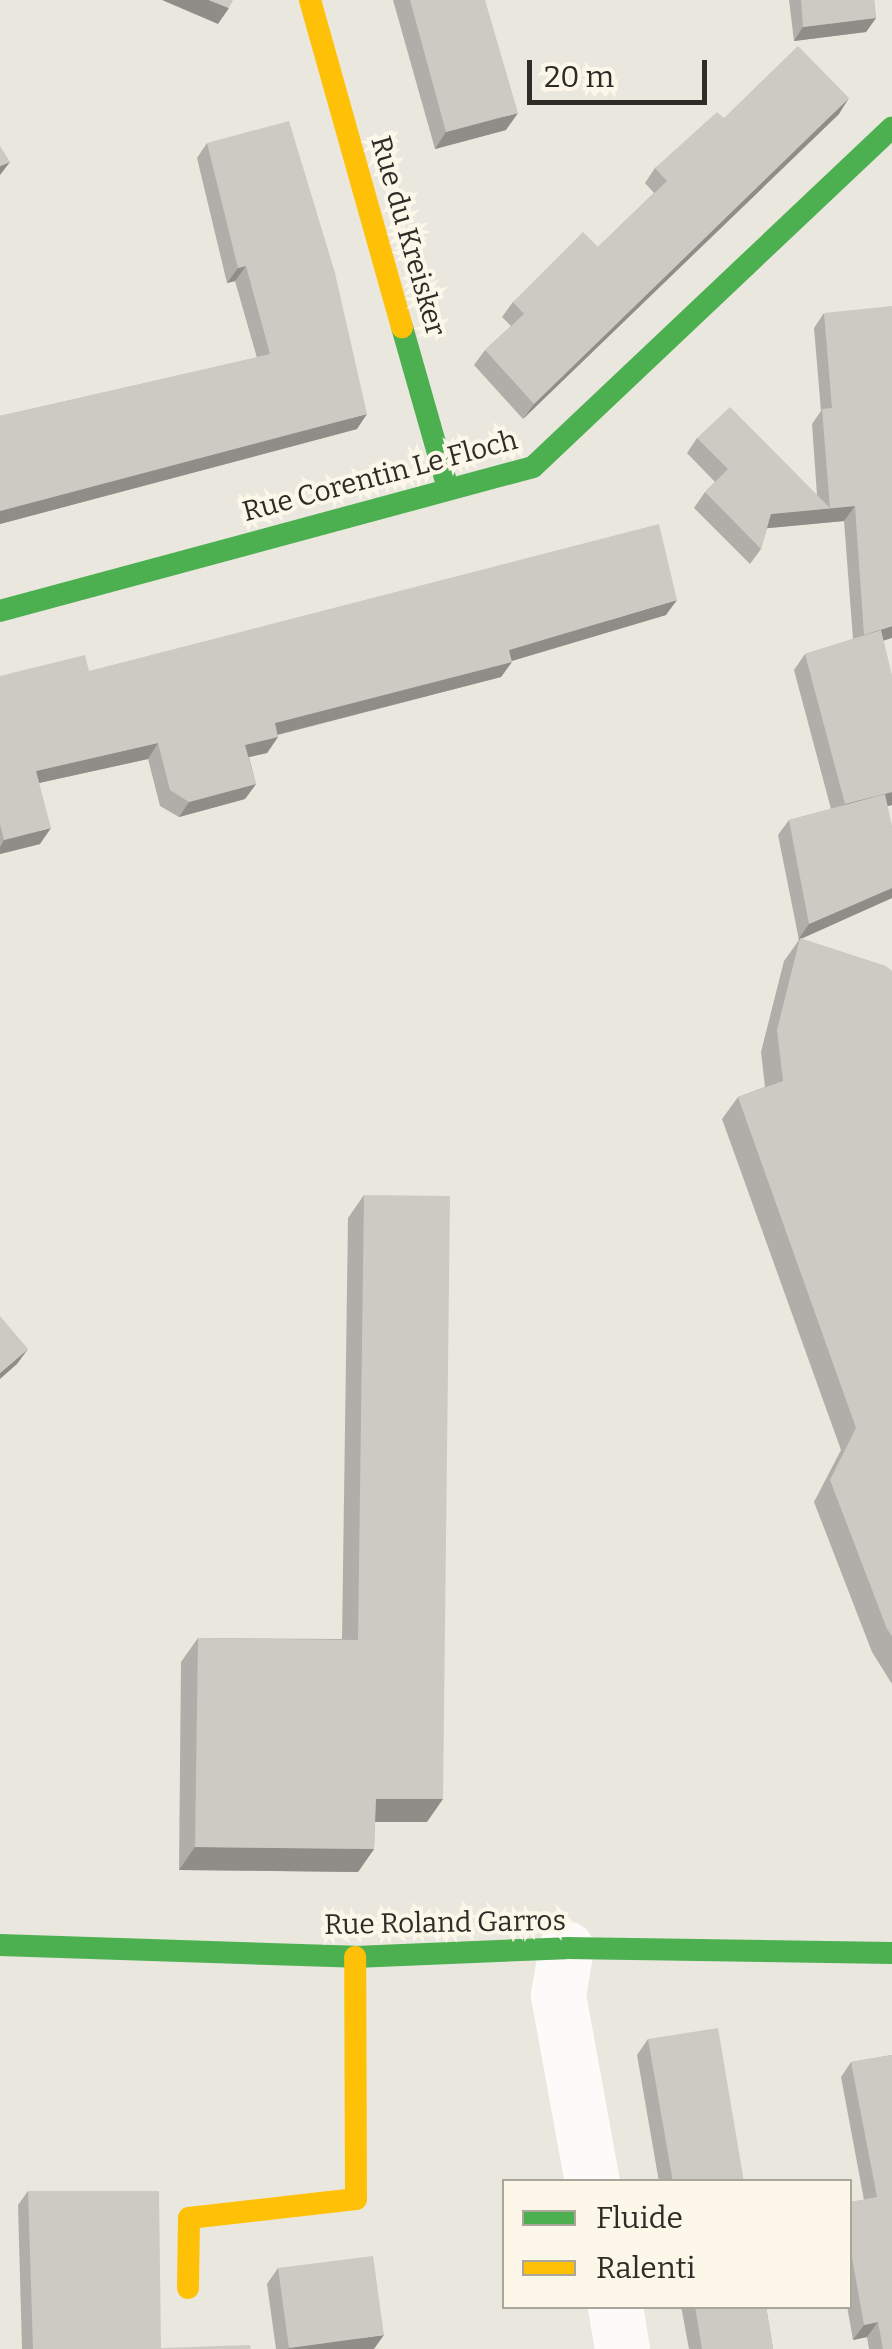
<!DOCTYPE html>
<style>
body{margin:0}
#map{position:relative;width:892px;height:2349px;overflow:hidden;background:#eae7df;font-family:Bitter,serif}
div>[style]{position:absolute}
.street>*{height:55px;margin:-27.5px;padding:0 27.5px;transform-origin:27.5px;border-radius:27.5px;background:#fcfbfa}
.fast>*{height:22px;margin:-11px;padding:0 11px;transform-origin:11px;border-radius:11px;background:#4caf50}
.slow>*{height:22px;margin:-11px;padding:0 11px;transform-origin:11px;border-radius:11px;background:#ffc107}
.wall>*{inset:0;background:#afaea8}
.shaded-wall>*{inset:0;background:#8f8d88}
.building>*{inset:0;background:#cccac3}
span{translate:-50% -50%;white-space:nowrap;text-align:center;line-height:1.15;-webkit-text-stroke:8px #fcf7e8;paint-order:stroke}
.street-label{font-size:28px;color:#2d2c26}
.legend{position:absolute;left:502px;top:2179px;width:350px;height:130px;box-sizing:border-box;background:#fcf7e8;border:2px solid #a9a69a;margin:0;padding:12px 18px;list-style:none;font-size:30px;color:#2d2c26}
.legend li{display:flex;align-items:center;gap:20px;height:50px}
.legend b{width:50px;border:2px solid #a9a69a}
.scale{position:absolute;left:527px;top:60px;width:180px;height:45px;box-sizing:border-box;border:5px solid #2d2c26;border-top:0;padding-left:12px;font-size:30px;line-height:35px;white-space:nowrap;color:#2d2c26;-webkit-text-stroke:8px #fcf7e8;paint-order:stroke}
</style>
<div id="map">
<div class="street">
<div style="left:566px;top:1948px;width:48px;rotate:99.7deg"></div>
<div style="left:558px;top:1995px;width:190px;rotate:79.7deg"></div>
<div style="left:615px;top:2306px;width:44px;rotate:80.8deg"></div>
</div>
<div class="fast">
<div style="left:402px;top:327px;width:168px;rotate:74.1deg"></div>
<div style="left:0;top:611px;width:552px;rotate:-15.12deg"></div>
<div style="left:533px;top:467px;width:494px;rotate:-43.4deg"></div>
<div style="left:0;top:1945px;width:355px;rotate:1.9deg"></div>
<div style="left:355px;top:1957px;width:211px;rotate:-2.4deg"></div>
<div style="left:566px;top:1948px;width:326px;rotate:0.9deg"></div>
</div>
<div class="slow">
<div style="left:310px;top:0;width:340px;rotate:74.3deg"></div>
<div style="left:188px;top:2288px;width:70px;rotate:-89.2deg"></div>
<div style="left:189px;top:2218px;width:168px;rotate:-6.5deg"></div>
<div style="left:356px;top:2199px;width:242px;rotate:-90.2deg"></div>
</div>
<div class="wall">
<div style="clip-path:polygon(393px 0,485px 0,506px 130px,435px 149px)"></div>
<div style="clip-path:polygon(789px 0,874px 0,876px 18px,866px 32px,794px 41px)"></div>
<div style="clip-path:polygon(839px 114px,523px 419px,474px 365px,485px 350px,511px 326px,502px 317px,513px 302px,598px 247px,654px 193px,645px 183px,655px 168px,724px 118px)"></div>
<div style="clip-path:polygon(207px 143px,357px 429px,0 524px,0 416px,257px 358px,235px 281px,227px 283px,197px 158px)"></div>
<div style="clip-path:polygon(824px 313px,883px 641px,892px 805px,887px 806px,892px 898px,801px 939px,892px 971px,892px 1684px,872px 1652px,814px 1502px,841px 1450px,722px 1119px,738px 1097px,765px 1087px,761px 1052px,784px 961px,799px 940px,778px 835px,789px 820px,831px 809px,794px 670px,805px 654px,853px 639px,844px 521px,767px 528px,761px 549px,750px 564px,694px 508px,705px 492px,715px 482px,687px 453px,697px 438px,817px 495px,812px 424px,821px 411px,814px 328px)"></div>
<div style="clip-path:polygon(666px 615px,512px 661px,501px 677px,278px 735px,278px 737px,267px 753px,249px 757px,256px 784px,245px 799px,179px 817px,160px 806px,148px 759px,39px 783px,40px 844px,0 854px,0 676px,89px 671px)"></div>
<div style="clip-path:polygon(364px 1195px,427px 1822px,375px 1822px,374px 1849px,358px 1872px,179px 1870px,181px 1662px,198px 1638px,342px 1639px,348px 1218px)"></div>
<div style="clip-path:polygon(648px 2039px,744px 2182px,659px 2182px,637px 2055px)"></div>
<div style="clip-path:polygon(892px 2055px,892px 2349px,869px 2349px,867px 2337px,853px 2340px,847px 2306px,850px 2306px,850px 2202px,864px 2200px,841px 2077px,851px 2062px)"></div>
<div style="clip-path:polygon(28px 2191px,161px 2348px,251px 2349px,22px 2349px,18px 2205px)"></div>
<div style="clip-path:polygon(278px 2268px,374px 2349px,276px 2349px,267px 2284px)"></div>
<div style="clip-path:polygon(681px 2306px,766px 2306px,773px 2349px,689px 2349px)"></div>
</div>
<div class="shaded-wall">
<div style="clip-path:polygon(162px 0,209px 0,229px 8px,218px 24px)"></div>
<div style="clip-path:polygon(876px 18px,866px 32px,794px 41px,803px 27px)"></div>
<div style="clip-path:polygon(849px 98px,839px 114px,523px 419px,534px 404px)"></div>
<div style="clip-path:polygon(518px 113px,506px 130px,435px 149px,446px 132px)"></div>
<div style="clip-path:polygon(10px 162px,0 175px,0 166px)"></div>
<div style="clip-path:polygon(246px 266px,235px 281px,227px 283px,238px 268px)"></div>
<div style="clip-path:polygon(367px 414px,357px 429px,0 524px,0 511px)"></div>
<div style="clip-path:polygon(855px 506px,844px 521px,760px 529px,771px 514px)"></div>
<div style="clip-path:polygon(677px 600px,666px 615px,498px 665px,509px 650px)"></div>
<div style="clip-path:polygon(892px 626px,892px 638px,854px 650px,864px 635px)"></div>
<div style="clip-path:polygon(512px 662px,501px 677px,264px 738px,275px 723px)"></div>
<div style="clip-path:polygon(278px 737px,267px 753px,235px 760px,245px 745px)"></div>
<div style="clip-path:polygon(158px 743px,148px 759px,25px 786px,36px 771px)"></div>
<div style="clip-path:polygon(256px 784px,245px 799px,179px 817px,189px 802px)"></div>
<div style="clip-path:polygon(892px 792px,892px 805px,834px 820px,845px 804px)"></div>
<div style="clip-path:polygon(51px 828px,40px 844px,0 854px,0 847px,4px 840px)"></div>
<div style="clip-path:polygon(892px 888px,892px 898px,798px 940px,809px 924px)"></div>
<div style="clip-path:polygon(28px 1349px,17px 1364px,0 1379px,0 1373px)"></div>
<div style="clip-path:polygon(376px 1799px,443px 1799px,427px 1822px,360px 1822px)"></div>
<div style="clip-path:polygon(195px 1847px,374px 1849px,358px 1872px,179px 1870px)"></div>
<div style="clip-path:polygon(878px 2322px,867px 2337px,853px 2340px,864px 2325px)"></div>
<div style="clip-path:polygon(384px 2335px,374px 2349px,288px 2349px,289px 2348px)"></div>
</div>
<div class="building">
<div style="clip-path:polygon(209px 0,233px 0,229px 8px)"></div>
<div style="clip-path:polygon(410px 0,485px 0,518px 113px,446px 132px)"></div>
<div style="clip-path:polygon(801px 0,874px 0,876px 18px,803px 27px)"></div>
<div style="clip-path:polygon(798px 46px,849px 98px,534px 404px,485px 350px,524px 314px,513px 302px,583px 232px,598px 247px,667px 181px,655px 168px,717px 112px,724px 118px)"></div>
<div style="clip-path:polygon(289px 121px,335px 273px,367px 414px,0 511px,0 416px,270px 354px,246px 266px,238px 268px,207px 143px)"></div>
<div style="clip-path:polygon(0 146px,10px 162px,0 166px)"></div>
<div style="clip-path:polygon(892px 306px,892px 626px,864px 635px,855px 506px,771px 514px,761px 549px,705px 492px,728px 469px,697px 438px,730px 407px,830px 508px,822px 409px,832px 408px,824px 313px)"></div>
<div style="clip-path:polygon(659px 524px,677px 600px,509px 650px,512px 662px,275px 723px,278px 737px,245px 745px,256px 784px,189px 802px,170px 790px,158px 743px,36px 771px,51px 828px,4px 840px,0 824px,0 676px,85px 655px,89px 671px)"></div>
<div style="clip-path:polygon(881px 630px,892px 675px,892px 792px,845px 804px,805px 654px)"></div>
<div style="clip-path:polygon(885px 794px,892px 826px,892px 888px,809px 924px,789px 820px)"></div>
<div style="clip-path:polygon(800px 938px,886px 966px,892px 971px,892px 1636px,887px 1629px,830px 1480px,856px 1428px,738px 1097px,783px 1081px,777px 1030px)"></div>
<div style="clip-path:polygon(364px 1195px,450px 1196px,443px 1799px,376px 1799px,374px 1849px,195px 1847px,198px 1638px,358px 1640px)"></div>
<div style="clip-path:polygon(0 1316px,28px 1349px,0 1373px)"></div>
<div style="clip-path:polygon(718px 2028px,744px 2182px,673px 2182px,648px 2039px)"></div>
<div style="clip-path:polygon(892px 2055px,892px 2349px,883px 2349px,878px 2322px,864px 2325px,850px 2246px,850px 2202px,877px 2197px,851px 2062px)"></div>
<div style="clip-path:polygon(28px 2191px,159px 2191px,161px 2348px,250px 2345px,251px 2349px,33px 2349px)"></div>
<div style="clip-path:polygon(373px 2256px,384px 2335px,289px 2348px,278px 2268px)"></div>
<div style="clip-path:polygon(695px 2306px,766px 2306px,773px 2349px,702px 2349px)"></div>
</div>
<div class="street-label">
<span style="left:408px;top:236px;rotate:74deg">Rue du Kreisker</span>
<span style="left:380px;top:476px;rotate:-15deg">Rue Corentin Le Floch</span>
<span style="left:445px;top:1923px;rotate:-1deg">Rue Roland Garros</span>
</div>
<ul class="legend">
<li><b style="height:12px;background:#4caf50"></b>Fluide</li>
<li><b style="height:12px;background:#ffc107"></b>Ralenti</li>
</ul>
<div class="scale">20 m</div>
</div>
